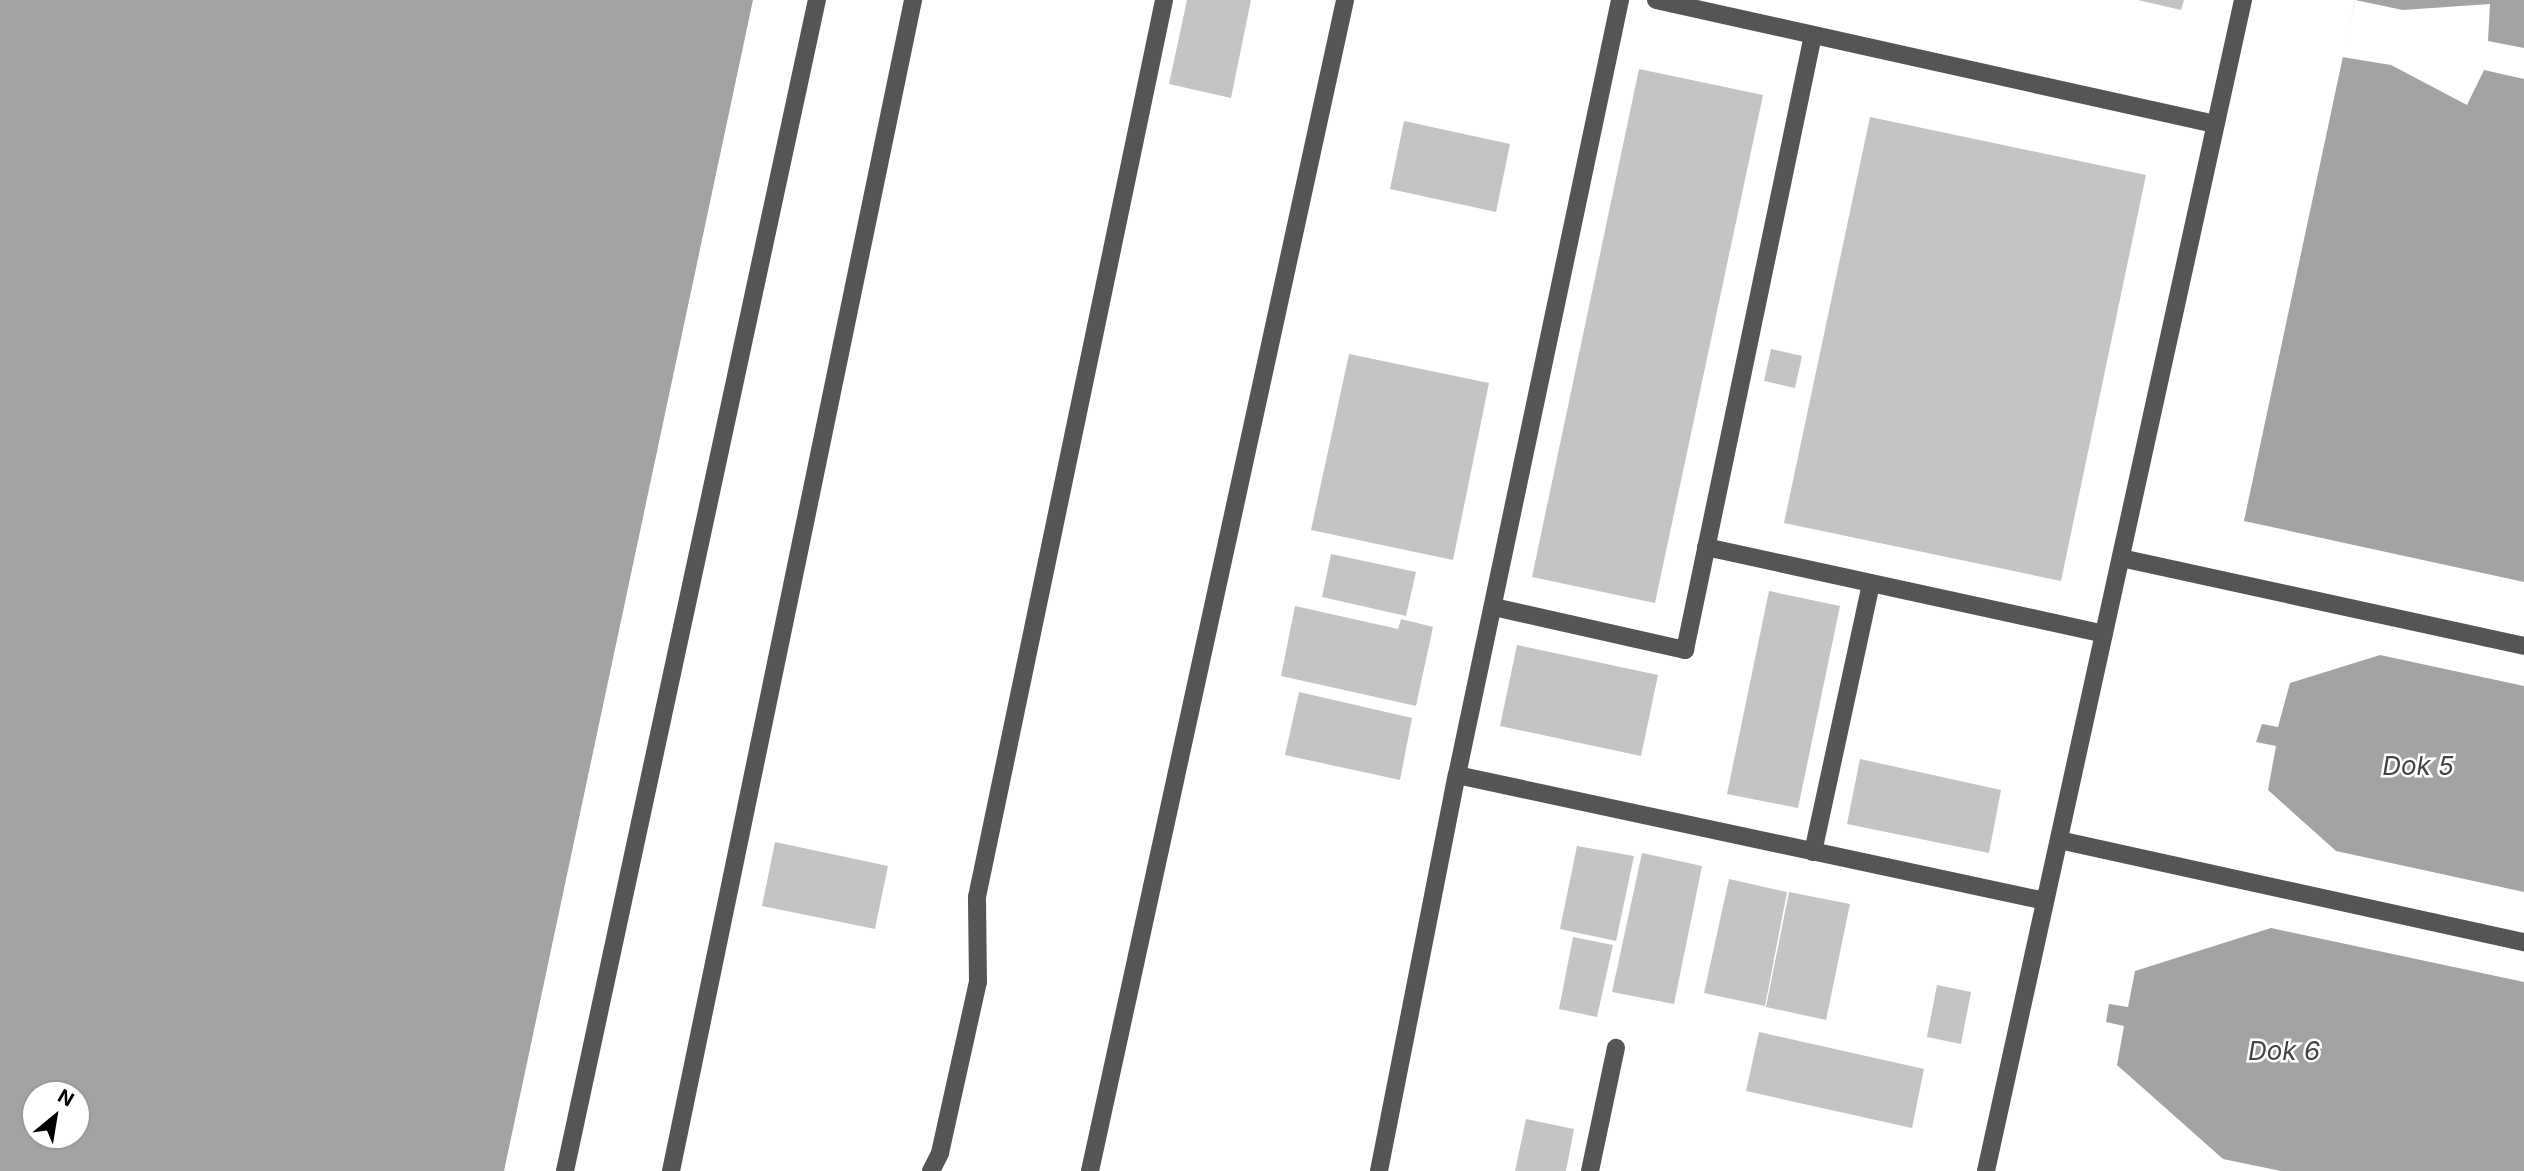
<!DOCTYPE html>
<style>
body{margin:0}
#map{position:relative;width:2524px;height:1171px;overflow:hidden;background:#fff;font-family:Inter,sans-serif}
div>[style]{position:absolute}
.water>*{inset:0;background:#a3a3a3}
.pier>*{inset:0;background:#fff}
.building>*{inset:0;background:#c4c4c4}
.minor>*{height:18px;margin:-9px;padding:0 9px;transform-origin:9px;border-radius:9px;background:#555}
span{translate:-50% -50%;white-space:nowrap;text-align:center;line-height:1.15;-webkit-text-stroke:5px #fff;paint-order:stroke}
.water-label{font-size:26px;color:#444;font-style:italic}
.north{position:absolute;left:21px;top:1080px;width:70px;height:70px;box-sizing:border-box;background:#fff;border:2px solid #999;border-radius:50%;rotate:30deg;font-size:19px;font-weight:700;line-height:28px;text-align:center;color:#000}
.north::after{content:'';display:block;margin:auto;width:24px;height:32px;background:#000;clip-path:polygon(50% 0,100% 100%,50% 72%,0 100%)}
</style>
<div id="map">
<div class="water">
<div style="clip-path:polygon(evenodd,0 0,753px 0,504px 1171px,0 1171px,0 0,35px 1094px,77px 1094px,77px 1136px,35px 1136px,35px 1094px)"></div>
<div style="clip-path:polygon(2355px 0,2524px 0,2524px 582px,2244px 521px)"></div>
<div style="clip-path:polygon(2380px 655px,2524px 686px,2524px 892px,2336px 851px,2268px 790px,2276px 746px,2256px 742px,2262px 724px,2278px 727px,2290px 683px)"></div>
<div style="clip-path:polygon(2271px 928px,2524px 982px,2524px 1171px,2281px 1171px,2223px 1159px,2117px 1065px,2124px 1026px,2106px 1022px,2109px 1004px,2128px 1007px,2135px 971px)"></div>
</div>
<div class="pier">
<div style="clip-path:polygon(2355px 0,2403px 10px,2490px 4px,2488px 41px,2524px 48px,2524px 79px,2484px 70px,2467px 105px,2391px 65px,2342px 57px)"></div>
</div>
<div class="building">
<div style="clip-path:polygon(1187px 0,1251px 0,1231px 98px,1169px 84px)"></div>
<div style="clip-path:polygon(2138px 0,2184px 0,2181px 10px)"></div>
<div style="clip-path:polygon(1639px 69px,1763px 95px,1655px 603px,1532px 577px)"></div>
<div style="clip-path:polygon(1870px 117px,2146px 175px,2061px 581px,1784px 523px)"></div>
<div style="clip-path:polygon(1404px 121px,1510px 144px,1496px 212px,1390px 189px)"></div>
<div style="clip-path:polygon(1771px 349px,1802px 356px,1795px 388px,1764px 381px)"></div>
<div style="clip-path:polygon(1349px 354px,1489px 383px,1453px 560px,1311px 530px)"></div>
<div style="clip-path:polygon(1331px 554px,1416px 572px,1406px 616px,1322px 597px)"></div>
<div style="clip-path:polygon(1769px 591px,1840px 606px,1798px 808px,1727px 794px)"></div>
<div style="clip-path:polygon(1295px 606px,1398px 629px,1401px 619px,1433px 627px,1416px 706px,1281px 676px)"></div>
<div style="clip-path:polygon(1517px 645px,1658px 675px,1641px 756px,1500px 726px)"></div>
<div style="clip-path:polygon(1299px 692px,1412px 718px,1400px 780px,1285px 755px)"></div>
<div style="clip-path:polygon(1860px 759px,2001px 790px,1989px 853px,1847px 824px)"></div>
<div style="clip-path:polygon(775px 842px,888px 866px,875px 929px,762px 906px)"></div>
<div style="clip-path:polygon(1577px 846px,1634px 856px,1616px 941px,1560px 929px)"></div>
<div style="clip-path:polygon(1642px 853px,1702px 866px,1674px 1004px,1612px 992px)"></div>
<div style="clip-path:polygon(1729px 879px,1787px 892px,1765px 1006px,1704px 993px)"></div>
<div style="clip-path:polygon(1789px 892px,1850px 904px,1826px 1020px,1766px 1007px)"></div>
<div style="clip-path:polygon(1573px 937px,1613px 945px,1597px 1017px,1559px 1009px)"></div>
<div style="clip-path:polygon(1937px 985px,1971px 992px,1961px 1044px,1927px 1037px)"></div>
<div style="clip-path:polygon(1759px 1032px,1924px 1069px,1912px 1128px,1746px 1091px)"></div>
<div style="clip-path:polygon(1526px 1119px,1574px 1129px,1566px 1171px,1515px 1171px)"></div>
</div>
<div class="minor">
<div style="left:1656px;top:0;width:573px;rotate:12.51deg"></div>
<div style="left:1706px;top:547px;width:407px;rotate:12.3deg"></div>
<div style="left:2121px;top:558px;width:412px;rotate:12.3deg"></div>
<div style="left:1494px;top:607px;width:196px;rotate:12.7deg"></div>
<div style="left:1685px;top:650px;width:628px;rotate:-78.24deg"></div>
<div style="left:1457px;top:775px;width:601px;rotate:12.09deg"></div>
<div style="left:2059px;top:840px;width:476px;rotate:12.4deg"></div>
<div style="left:1813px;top:852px;width:275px;rotate:-77.8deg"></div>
<div style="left:565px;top:1171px;width:1198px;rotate:-77.86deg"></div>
<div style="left:671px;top:1171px;width:1196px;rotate:-78.32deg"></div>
<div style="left:931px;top:1171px;width:20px;rotate:-63deg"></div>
<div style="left:940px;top:1153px;width:175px;rotate:-77.5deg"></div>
<div style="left:978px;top:982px;width:85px;rotate:-90.7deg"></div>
<div style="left:977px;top:897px;width:916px;rotate:-78.22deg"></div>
<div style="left:1090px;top:1171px;width:1198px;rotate:-77.71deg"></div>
<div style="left:1379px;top:1171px;width:404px;rotate:-78.9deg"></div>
<div style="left:1457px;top:775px;width:792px;rotate:-78.12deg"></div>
<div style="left:1590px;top:1171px;width:126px;rotate:-78.1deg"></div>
<div style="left:1986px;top:1171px;width:1199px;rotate:-77.62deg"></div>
</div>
<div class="water-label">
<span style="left:2418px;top:766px">Dok 5</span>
<span style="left:2284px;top:1051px">Dok 6</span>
</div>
<div class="north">N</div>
</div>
